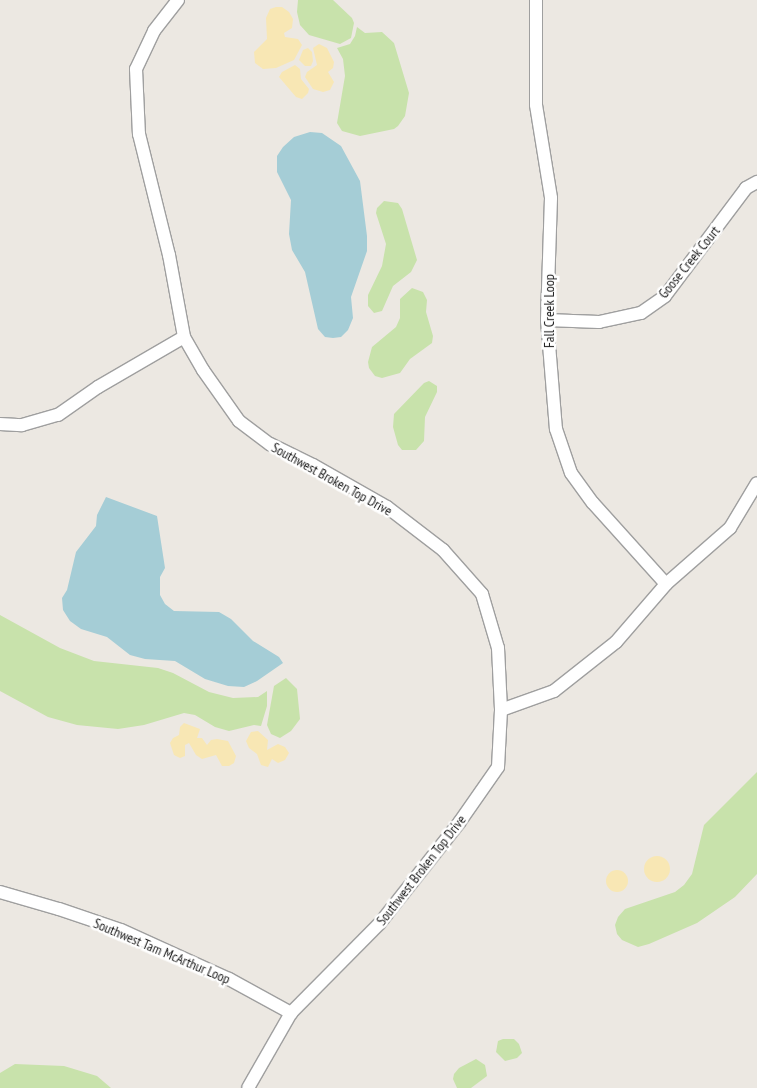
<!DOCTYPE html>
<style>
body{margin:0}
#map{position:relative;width:757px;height:1088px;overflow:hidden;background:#ece8e2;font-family:"PT Sans Narrow",sans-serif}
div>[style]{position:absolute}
.grass>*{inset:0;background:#c8e2ab}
.sand>*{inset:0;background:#f8e7b4}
.round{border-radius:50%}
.water>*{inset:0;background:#a5cdd6}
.roads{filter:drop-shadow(1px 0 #9f9f9f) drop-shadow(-1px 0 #9f9f9f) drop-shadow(0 1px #9f9f9f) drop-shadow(0 -1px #9f9f9f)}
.street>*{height:12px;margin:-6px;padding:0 6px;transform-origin:6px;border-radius:6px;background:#fff}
span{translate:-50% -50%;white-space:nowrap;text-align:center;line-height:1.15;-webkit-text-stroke:5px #fff;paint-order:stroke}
.street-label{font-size:14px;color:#1b1b1b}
</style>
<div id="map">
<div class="grass">
<div style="clip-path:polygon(298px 0,333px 0,352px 18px,354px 23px,351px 38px,340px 44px,309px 35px,300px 25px,297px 12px)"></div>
<div style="clip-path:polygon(357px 27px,365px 33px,382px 32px,394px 43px,409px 93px,405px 116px,398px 126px,394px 129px,360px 136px,342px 131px,337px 123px,345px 76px,343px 59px,337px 48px,350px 44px,355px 36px)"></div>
<div style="clip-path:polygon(384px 201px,398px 203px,402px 209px,417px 260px,411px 272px,393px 286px,382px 311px,374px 313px,368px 306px,368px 295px,382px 266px,386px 244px,376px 213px,377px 208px)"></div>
<div style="clip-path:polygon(412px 288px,423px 292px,427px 300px,426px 312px,433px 336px,432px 343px,410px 359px,400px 373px,382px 378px,375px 376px,369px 368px,368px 362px,372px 347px,396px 327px,400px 318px,400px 299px)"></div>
<div style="clip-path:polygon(429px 381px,437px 386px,437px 392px,425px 417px,424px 441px,416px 450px,402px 450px,398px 445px,393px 427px,394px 414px,424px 383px)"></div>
<div style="clip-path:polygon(0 615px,60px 648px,94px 661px,158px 668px,173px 673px,209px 692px,233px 698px,258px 697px,267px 691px,267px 706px,261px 726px,254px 725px,229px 731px,215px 727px,195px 715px,184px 713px,144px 725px,118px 729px,77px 725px,48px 717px,0 691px)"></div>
<div style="clip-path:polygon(286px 678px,297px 689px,300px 719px,291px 731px,280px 738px,271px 734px,267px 725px,274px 686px)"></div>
<div style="clip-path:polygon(757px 772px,757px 874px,735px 897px,697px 923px,649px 944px,638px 947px,622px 940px,617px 934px,615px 925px,618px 917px,625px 909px,675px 892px,684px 885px,692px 874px,704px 825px)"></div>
<div style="clip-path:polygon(503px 1039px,514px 1039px,519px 1044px,522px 1053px,517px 1058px,505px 1061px,496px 1052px,498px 1041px)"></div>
<div style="clip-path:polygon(476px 1059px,485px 1065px,487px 1076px,471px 1088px,457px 1088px,453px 1079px,454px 1074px,459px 1068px)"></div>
<div style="clip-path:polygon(15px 1064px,64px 1066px,97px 1076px,111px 1088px,0 1088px,0 1073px)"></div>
</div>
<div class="sand">
<div style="clip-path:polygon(276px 7px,282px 7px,289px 12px,293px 19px,292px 28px,284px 33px,285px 37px,298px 39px,302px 45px,294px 60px,276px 68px,263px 69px,255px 63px,254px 52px,267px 39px,266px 18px,270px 9px)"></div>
<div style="clip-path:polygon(319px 44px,327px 48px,334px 62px,333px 68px,328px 72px,334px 82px,330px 90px,323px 92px,313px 89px,305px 77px,307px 72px,317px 65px,313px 48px)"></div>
<div style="clip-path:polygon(308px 48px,312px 52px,313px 61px,311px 66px,305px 66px,299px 60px,303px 50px)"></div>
<div style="clip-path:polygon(295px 65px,300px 69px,301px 79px,309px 89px,308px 93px,302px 99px,296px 97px,279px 77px,282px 72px)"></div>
<div style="clip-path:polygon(184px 723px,200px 729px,197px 738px,202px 738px,207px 745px,211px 740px,217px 739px,228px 741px,236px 756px,234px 763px,229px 766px,222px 766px,216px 755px,202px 759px,196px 755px,189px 743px,185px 745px,185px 756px,180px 758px,174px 755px,170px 743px,173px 738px,179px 735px,180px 727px)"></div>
<div style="clip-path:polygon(258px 731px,268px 740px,267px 750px,278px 744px,285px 747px,289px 753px,285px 760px,278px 763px,272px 759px,268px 767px,261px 765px,257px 754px,249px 748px,246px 741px,251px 732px)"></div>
<div class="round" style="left:644px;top:856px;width:26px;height:26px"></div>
<div class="round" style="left:606px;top:870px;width:22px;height:22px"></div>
</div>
<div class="water">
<div style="clip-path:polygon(310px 132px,322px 133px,341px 146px,360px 181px,367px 236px,367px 251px,351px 297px,353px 318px,348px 330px,341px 337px,333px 338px,325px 337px,318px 329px,305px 272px,292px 250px,289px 234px,291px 200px,277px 172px,277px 156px,283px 147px,294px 137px)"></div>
<div style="clip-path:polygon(106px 497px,157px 516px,165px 568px,160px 577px,160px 595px,165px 604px,174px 611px,219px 612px,231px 619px,253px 641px,279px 657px,283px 663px,257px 681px,244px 687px,228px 686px,205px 679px,175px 661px,145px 659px,130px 655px,107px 637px,81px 629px,70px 621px,63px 610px,62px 598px,67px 590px,76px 552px,96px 526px,97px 515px)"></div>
</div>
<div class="roads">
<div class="street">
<div style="left:178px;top:0;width:39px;rotate:128deg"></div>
<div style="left:154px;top:31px;width:42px;rotate:115.3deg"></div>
<div style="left:136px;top:69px;width:65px;rotate:87.4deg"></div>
<div style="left:139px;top:134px;width:125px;rotate:76.1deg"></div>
<div style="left:169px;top:255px;width:83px;rotate:79.6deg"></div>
<div style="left:184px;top:337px;width:38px;rotate:60deg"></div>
<div style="left:203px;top:370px;width:62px;rotate:54.8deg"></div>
<div style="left:239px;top:421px;width:39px;rotate:37deg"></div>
<div style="left:270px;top:444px;width:48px;rotate:26deg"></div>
<div style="left:313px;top:465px;width:85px;rotate:29.6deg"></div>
<div style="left:387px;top:507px;width:71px;rotate:37.5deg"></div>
<div style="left:443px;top:550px;width:59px;rotate:48.4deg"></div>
<div style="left:482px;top:594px;width:56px;rotate:73.5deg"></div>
<div style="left:498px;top:648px;width:62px;rotate:87.2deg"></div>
<div style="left:501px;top:710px;width:57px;rotate:93deg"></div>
<div style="left:498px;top:767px;width:68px;rotate:124.9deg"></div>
<div style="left:459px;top:823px;width:127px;rotate:128.3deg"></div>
<div style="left:380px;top:923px;width:127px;rotate:134.7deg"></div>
<div style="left:291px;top:1013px;width:86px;rotate:119.8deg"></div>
<div style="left:536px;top:0;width:105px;rotate:90deg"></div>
<div style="left:536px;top:105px;width:94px;rotate:80.8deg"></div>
<div style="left:551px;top:198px;width:122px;rotate:91.9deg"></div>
<div style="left:547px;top:320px;width:109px;rotate:85.3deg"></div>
<div style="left:556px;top:429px;width:46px;rotate:71.2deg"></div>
<div style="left:571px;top:473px;width:37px;rotate:54deg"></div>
<div style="left:593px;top:503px;width:109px;rotate:48deg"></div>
<div style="left:547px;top:320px;width:52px;rotate:2.2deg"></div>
<div style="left:599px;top:322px;width:43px;rotate:-12.1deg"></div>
<div style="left:641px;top:313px;width:29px;rotate:-35deg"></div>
<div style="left:665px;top:296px;width:135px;rotate:-53.1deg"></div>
<div style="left:746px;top:188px;width:13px;rotate:-29deg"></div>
<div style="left:0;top:424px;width:22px;rotate:3deg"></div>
<div style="left:22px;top:425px;width:37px;rotate:-16deg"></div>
<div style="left:58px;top:415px;width:49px;rotate:-35deg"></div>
<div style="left:98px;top:387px;width:99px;rotate:-30.2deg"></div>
<div style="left:501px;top:710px;width:56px;rotate:-19.7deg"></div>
<div style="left:554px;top:691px;width:79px;rotate:-38.3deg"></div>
<div style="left:616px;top:642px;width:77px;rotate:-49.2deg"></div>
<div style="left:666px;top:584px;width:85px;rotate:-41.2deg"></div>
<div style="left:730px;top:528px;width:52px;rotate:-59deg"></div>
<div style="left:0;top:892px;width:61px;rotate:16.1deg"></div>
<div style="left:59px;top:909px;width:65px;rotate:18.7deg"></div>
<div style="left:121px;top:930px;width:119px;rotate:24.4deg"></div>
<div style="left:229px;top:979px;width:71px;rotate:28.7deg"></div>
</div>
</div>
<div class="street-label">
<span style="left:689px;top:262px;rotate:-51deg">Goose Creek Court</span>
<span style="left:549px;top:311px;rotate:-90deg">Fall Creek Loop</span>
<span style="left:332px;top:479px;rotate:29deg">Southwest Broken Top Drive</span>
<span style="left:421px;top:870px;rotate:-52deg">Southwest Broken Top Drive</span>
<span style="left:162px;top:951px;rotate:23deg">Southwest Tam McArthur Loop</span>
</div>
</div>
